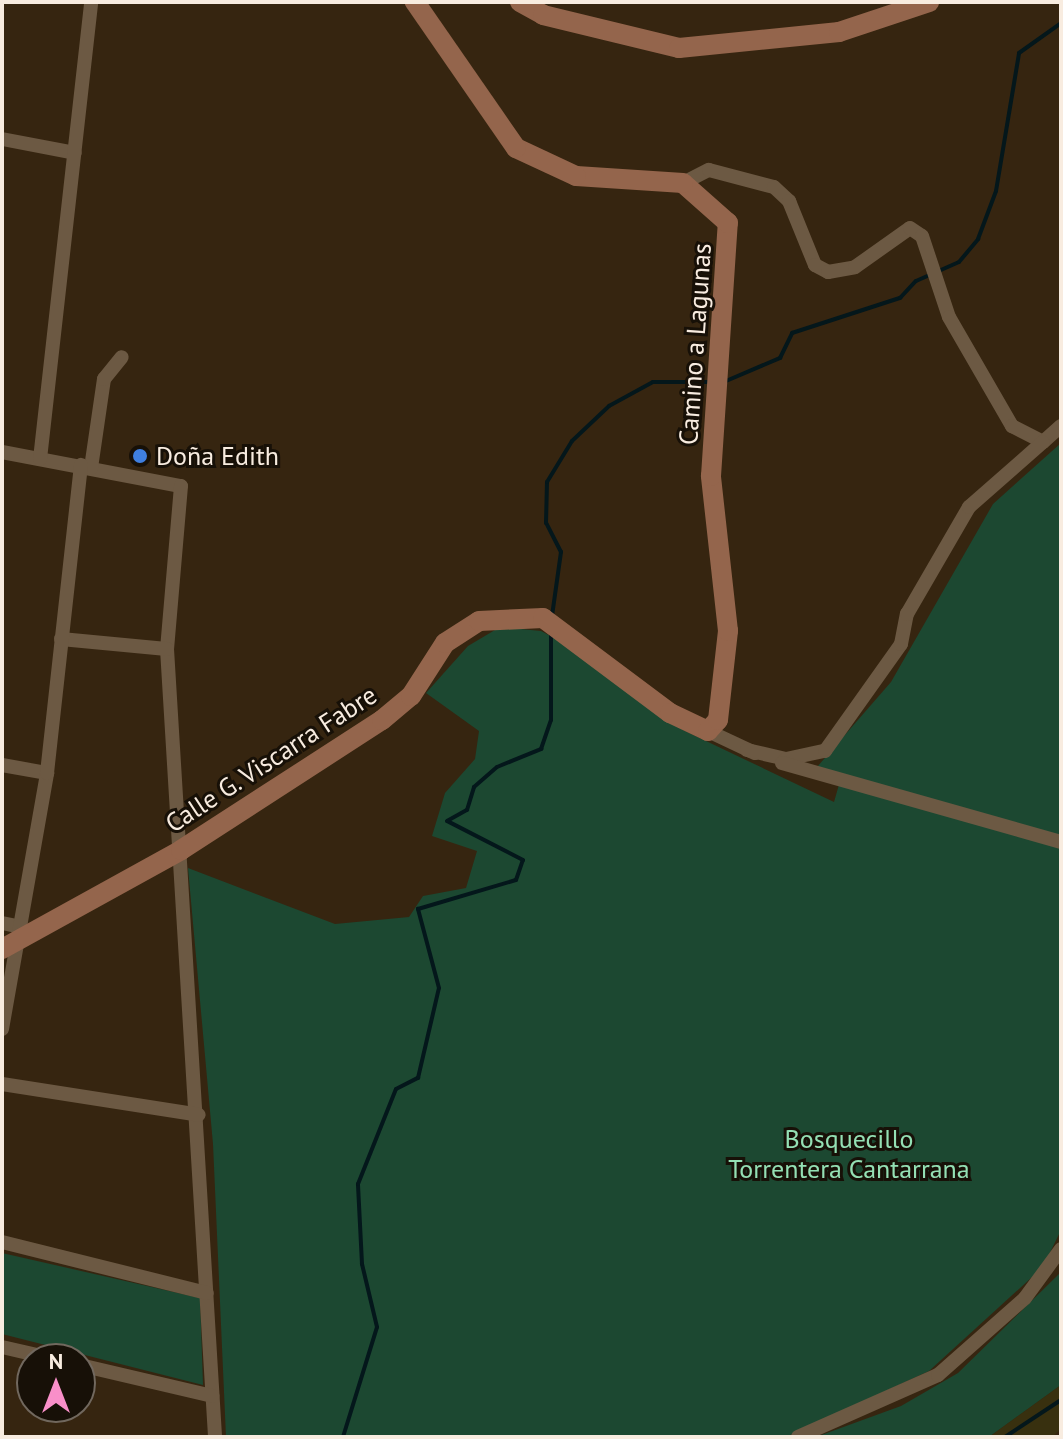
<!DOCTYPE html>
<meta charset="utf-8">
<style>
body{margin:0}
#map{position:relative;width:1063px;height:1439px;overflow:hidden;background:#362510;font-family:"PT Sans",sans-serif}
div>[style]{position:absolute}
.green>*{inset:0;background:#1c4831}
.sand>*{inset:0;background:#38300f}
.stream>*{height:4px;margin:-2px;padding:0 2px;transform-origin:2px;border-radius:2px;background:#04171b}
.street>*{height:14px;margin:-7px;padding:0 7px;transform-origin:7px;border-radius:7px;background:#6c5943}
.secondary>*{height:20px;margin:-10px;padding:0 10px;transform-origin:10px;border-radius:10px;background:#94654c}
.dots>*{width:22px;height:22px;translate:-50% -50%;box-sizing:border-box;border:4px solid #171007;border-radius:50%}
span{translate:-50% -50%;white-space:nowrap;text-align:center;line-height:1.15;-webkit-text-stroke:6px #171007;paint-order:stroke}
.street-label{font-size:26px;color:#f8ece0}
.poi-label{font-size:26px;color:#f8ece0}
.left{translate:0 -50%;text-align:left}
.park-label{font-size:26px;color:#94e0b4}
.frame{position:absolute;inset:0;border:4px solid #f8ece0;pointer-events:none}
.north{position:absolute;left:16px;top:1343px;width:80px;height:80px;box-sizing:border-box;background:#171007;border:2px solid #71685e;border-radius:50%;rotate:0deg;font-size:22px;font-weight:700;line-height:32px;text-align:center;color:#f8ece0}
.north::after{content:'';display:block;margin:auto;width:28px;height:36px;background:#f98fc9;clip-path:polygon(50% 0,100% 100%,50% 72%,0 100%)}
</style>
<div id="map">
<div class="green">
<div style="clip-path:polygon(1061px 443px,1061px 1230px,1043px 1267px,929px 1371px,786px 1437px,226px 1437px,213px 1144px,188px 868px,335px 924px,409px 917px,423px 896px,466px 888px,477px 851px,432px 836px,445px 793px,475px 759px,479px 731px,426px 693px,468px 646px,500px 627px,541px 631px,622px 674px,683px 730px,834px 802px,842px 774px,817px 767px,891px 682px,993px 504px)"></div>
<div style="clip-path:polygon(2px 1253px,200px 1298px,203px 1385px,2px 1334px)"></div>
<div style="clip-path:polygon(1061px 1272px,1061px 1385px,989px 1437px,816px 1437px,901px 1406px,958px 1373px)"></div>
</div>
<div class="sand">
<div style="clip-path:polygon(1061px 1385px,1061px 1429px,1052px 1437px,989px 1437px)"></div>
</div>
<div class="stream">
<div style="left:726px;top:381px;width:59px;rotate:-23.1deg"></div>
<div style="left:780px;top:358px;width:28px;rotate:-64deg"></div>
<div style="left:792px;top:333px;width:114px;rotate:-18deg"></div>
<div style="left:900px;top:298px;width:23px;rotate:-47deg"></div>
<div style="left:916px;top:281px;width:47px;rotate:-23.8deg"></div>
<div style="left:959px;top:262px;width:30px;rotate:-50deg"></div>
<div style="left:978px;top:239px;width:51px;rotate:-69.4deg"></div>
<div style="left:996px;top:191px;width:140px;rotate:-80.5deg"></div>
<div style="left:1019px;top:53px;width:52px;rotate:-35.5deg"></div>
<div style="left:552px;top:616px;width:65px;rotate:-82deg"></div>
<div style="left:561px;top:552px;width:33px;rotate:-117deg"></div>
<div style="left:546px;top:523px;width:41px;rotate:-88.6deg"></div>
<div style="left:547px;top:482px;width:48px;rotate:-58.6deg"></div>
<div style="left:572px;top:441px;width:51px;rotate:-43.4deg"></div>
<div style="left:609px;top:406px;width:50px;rotate:-28.6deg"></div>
<div style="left:653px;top:382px;width:60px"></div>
<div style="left:343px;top:1437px;width:115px;rotate:-72.8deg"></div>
<div style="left:377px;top:1327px;width:65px;rotate:-103.4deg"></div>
<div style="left:362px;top:1264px;width:80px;rotate:-92.9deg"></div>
<div style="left:358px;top:1184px;width:102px;rotate:-68.2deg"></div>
<div style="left:396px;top:1089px;width:25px;rotate:-27deg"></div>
<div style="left:418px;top:1078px;width:92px;rotate:-76.9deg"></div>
<div style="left:439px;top:988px;width:82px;rotate:-104.9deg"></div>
<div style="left:418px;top:909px;width:102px;rotate:-16.5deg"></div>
<div style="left:516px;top:880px;width:21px;rotate:-71deg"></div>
<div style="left:523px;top:860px;width:85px;rotate:-152.8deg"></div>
<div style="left:447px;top:821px;width:23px;rotate:-29deg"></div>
<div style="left:467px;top:810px;width:24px;rotate:-73deg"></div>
<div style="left:474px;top:787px;width:30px;rotate:-41deg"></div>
<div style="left:497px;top:767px;width:48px;rotate:-22.2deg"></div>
<div style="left:541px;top:749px;width:31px;rotate:-71deg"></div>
<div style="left:551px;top:720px;width:87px;rotate:-90deg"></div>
<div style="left:1005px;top:1437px;width:67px;rotate:-33.5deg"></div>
</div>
<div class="street">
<div style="left:2px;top:139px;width:74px;rotate:10.9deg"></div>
<div style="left:683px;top:183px;width:29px;rotate:-27deg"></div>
<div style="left:709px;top:170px;width:67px;rotate:14.7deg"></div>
<div style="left:774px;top:187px;width:21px;rotate:43deg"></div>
<div style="left:789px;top:201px;width:69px;rotate:67.9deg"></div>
<div style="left:815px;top:265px;width:15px;rotate:28deg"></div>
<div style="left:828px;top:272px;width:27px;rotate:-10deg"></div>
<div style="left:855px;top:267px;width:67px;rotate:-35.3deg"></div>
<div style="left:910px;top:228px;width:14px;rotate:34deg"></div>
<div style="left:922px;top:236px;width:85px;rotate:71.6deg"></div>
<div style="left:949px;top:317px;width:126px;rotate:60deg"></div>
<div style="left:1012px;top:426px;width:35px;rotate:27deg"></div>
<div style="left:1043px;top:442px;width:24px;rotate:-42deg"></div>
<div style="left:2px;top:452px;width:182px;rotate:10.8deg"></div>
<div style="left:181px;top:486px;width:164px;rotate:94.9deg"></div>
<div style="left:167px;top:649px;width:789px;rotate:86.51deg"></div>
<div style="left:40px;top:459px;width:460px;rotate:-83.6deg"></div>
<div style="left:91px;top:468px;width:90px;rotate:-81.7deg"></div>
<div style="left:104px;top:379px;width:28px;rotate:-51deg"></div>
<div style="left:61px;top:639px;width:106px;rotate:5.4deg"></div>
<div style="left:708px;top:731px;width:52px;rotate:25.1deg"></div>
<div style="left:747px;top:750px;width:40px;rotate:13deg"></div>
<div style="left:786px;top:759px;width:40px;rotate:-12deg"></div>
<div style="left:825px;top:751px;width:131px;rotate:-54.6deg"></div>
<div style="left:901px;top:644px;width:31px;rotate:-79deg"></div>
<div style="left:907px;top:614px;width:124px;rotate:-59.9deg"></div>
<div style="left:969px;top:507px;width:98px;rotate:-41.3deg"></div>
<div style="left:782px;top:763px;width:290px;rotate:15.8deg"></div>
<div style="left:2px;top:765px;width:46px;rotate:10.1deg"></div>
<div style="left:2px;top:923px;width:19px;rotate:12deg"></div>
<div style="left:2px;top:1029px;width:260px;rotate:-80deg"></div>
<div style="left:47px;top:773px;width:310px;rotate:-83.7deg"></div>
<div style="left:2px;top:1084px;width:199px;rotate:8.9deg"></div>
<div style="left:2px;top:1242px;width:211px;rotate:14deg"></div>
<div style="left:2px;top:1347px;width:53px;rotate:13deg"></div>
<div style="left:80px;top:1365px;width:136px;rotate:13.2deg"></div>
<div style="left:798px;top:1437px;width:153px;rotate:-23.9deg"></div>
<div style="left:938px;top:1375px;width:116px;rotate:-41.5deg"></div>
<div style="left:1025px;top:1298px;width:61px;rotate:-53.7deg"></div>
</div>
<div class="secondary">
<div style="left:520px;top:2px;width:26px;rotate:29deg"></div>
<div style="left:543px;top:15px;width:140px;rotate:13.6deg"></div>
<div style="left:679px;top:48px;width:161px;rotate:-5.7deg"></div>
<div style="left:839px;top:32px;width:95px;rotate:-18.4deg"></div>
<div style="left:2px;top:949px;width:205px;rotate:-28.9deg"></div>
<div style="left:181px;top:850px;width:239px;rotate:-32.9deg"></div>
<div style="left:382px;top:720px;width:38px;rotate:-40deg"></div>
<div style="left:411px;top:696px;width:63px;rotate:-57.3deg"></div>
<div style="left:445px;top:643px;width:40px;rotate:-32.9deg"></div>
<div style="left:479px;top:621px;width:64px;rotate:-2.7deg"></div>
<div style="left:543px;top:618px;width:159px;rotate:36.8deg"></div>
<div style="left:670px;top:713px;width:42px;rotate:25.3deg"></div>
<div style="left:708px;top:731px;width:15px;rotate:-48deg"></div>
<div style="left:718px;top:720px;width:90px;rotate:-83.6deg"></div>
<div style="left:728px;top:631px;width:156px;rotate:-96.3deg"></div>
<div style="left:711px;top:476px;width:254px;rotate:-86.2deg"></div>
<div style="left:728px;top:223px;width:60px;rotate:-138.4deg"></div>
<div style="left:683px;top:183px;width:107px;rotate:-176.3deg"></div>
<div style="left:576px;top:176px;width:66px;rotate:-155deg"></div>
<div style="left:516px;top:148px;width:178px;rotate:-124.7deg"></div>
</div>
<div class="dots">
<div style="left:140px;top:456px;background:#3f7fe0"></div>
</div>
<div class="street-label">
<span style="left:695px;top:344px;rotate:-86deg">Camino a Lagunas</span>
<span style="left:271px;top:759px;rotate:-33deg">Calle G. Viscarra Fabre</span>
</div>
<div class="poi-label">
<span class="left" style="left:156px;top:456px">Doña Edith</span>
</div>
<div class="park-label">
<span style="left:849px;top:1154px">Bosquecillo<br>Torrentera Cantarrana</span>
</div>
<div class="frame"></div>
<div class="north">N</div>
</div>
